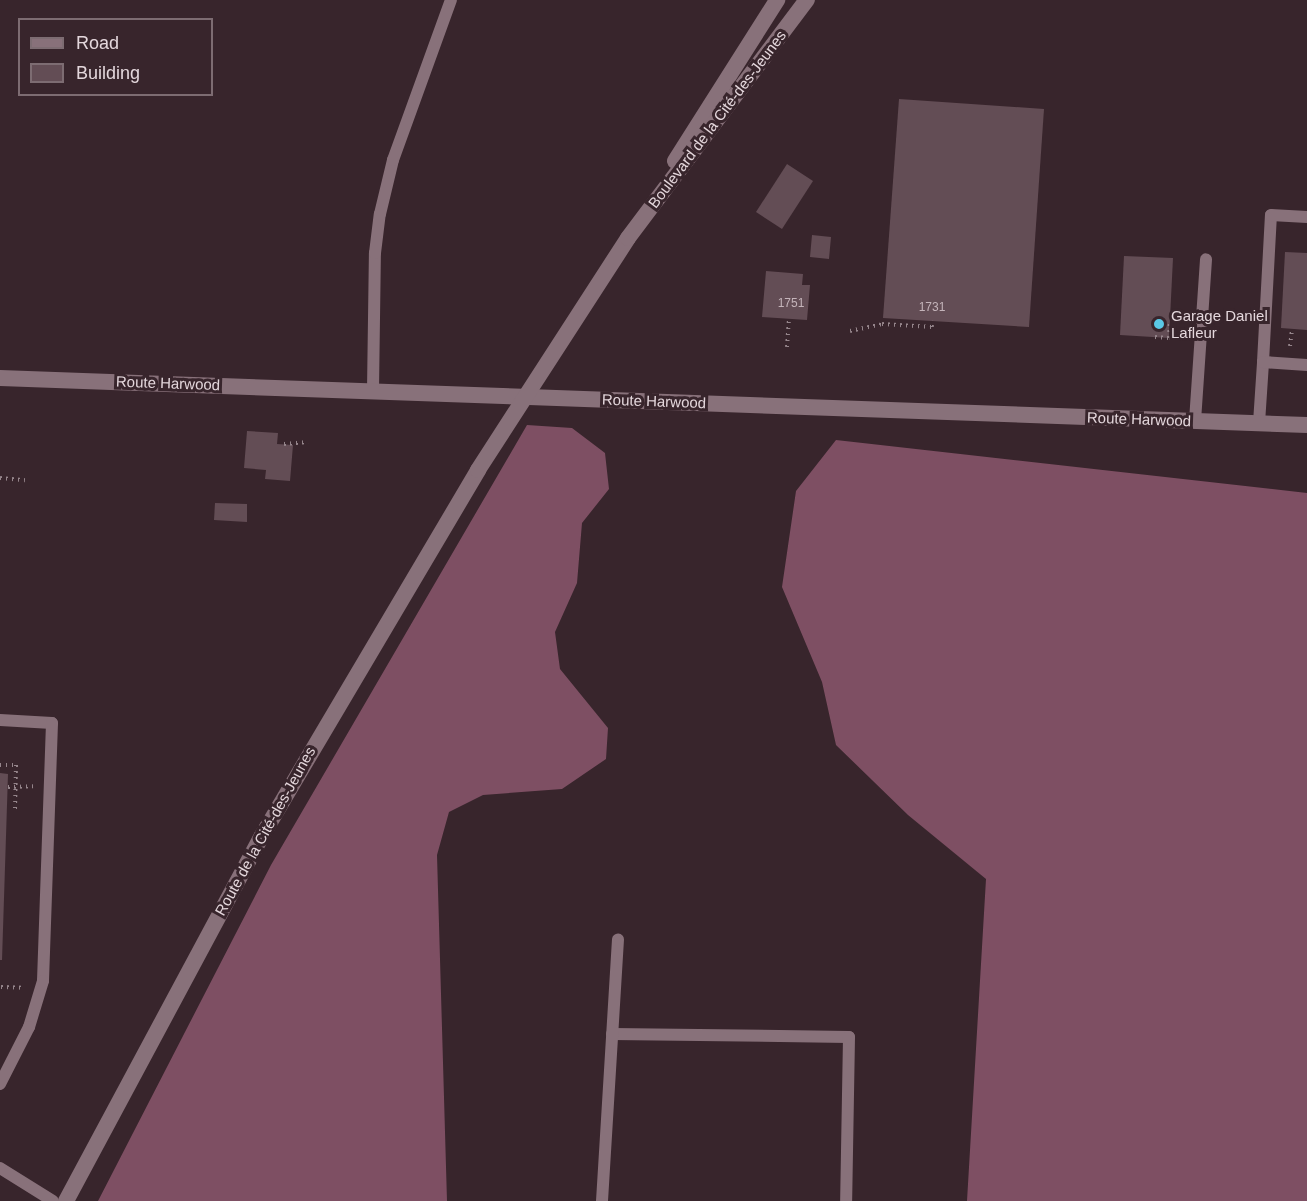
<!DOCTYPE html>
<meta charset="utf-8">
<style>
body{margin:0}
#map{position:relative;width:1307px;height:1201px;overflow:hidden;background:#38252c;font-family:Helvetica,sans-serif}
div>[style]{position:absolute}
.forest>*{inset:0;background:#7e4f63}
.building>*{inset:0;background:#634d55}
.path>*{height:4px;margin-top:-2px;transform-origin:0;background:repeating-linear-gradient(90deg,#95858b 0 1.5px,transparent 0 6px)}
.service>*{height:12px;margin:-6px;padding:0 6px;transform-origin:6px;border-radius:6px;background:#88717a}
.secondary>*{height:16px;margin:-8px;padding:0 8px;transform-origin:8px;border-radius:8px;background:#88717a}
.dots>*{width:16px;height:16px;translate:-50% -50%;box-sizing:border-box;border:3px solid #38252c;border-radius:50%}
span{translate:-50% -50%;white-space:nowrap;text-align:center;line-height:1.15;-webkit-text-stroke:6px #38252c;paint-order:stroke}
.number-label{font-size:12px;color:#c4b4ba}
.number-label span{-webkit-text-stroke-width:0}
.street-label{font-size:15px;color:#e4d7dc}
.poi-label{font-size:15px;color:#e4d7dc}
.left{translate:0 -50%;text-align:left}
.legend{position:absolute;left:18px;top:18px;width:195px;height:78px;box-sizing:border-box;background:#38252c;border:2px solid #7d6c72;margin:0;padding:8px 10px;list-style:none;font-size:18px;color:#e4d7dc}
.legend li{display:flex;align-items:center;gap:12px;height:30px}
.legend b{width:30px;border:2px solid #7d6c72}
</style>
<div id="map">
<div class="forest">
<div style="clip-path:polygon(527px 425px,572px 428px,605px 453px,609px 489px,582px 523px,577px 583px,555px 632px,560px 669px,608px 728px,606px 759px,562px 789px,483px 795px,449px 812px,437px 855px,447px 1201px,98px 1201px,271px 865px)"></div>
<div style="clip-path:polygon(836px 440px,1307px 493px,1307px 1201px,967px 1201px,986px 879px,908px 815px,836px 745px,822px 682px,782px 587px,796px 491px)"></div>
</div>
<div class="building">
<div style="clip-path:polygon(899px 99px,1044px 109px,1029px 327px,883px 318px)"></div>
<div style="clip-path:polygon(787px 164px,813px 181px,782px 229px,756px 212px)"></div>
<div style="clip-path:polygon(812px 235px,831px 237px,829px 259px,810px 257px)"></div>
<div style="clip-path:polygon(1285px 252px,1307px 253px,1307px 330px,1281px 328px)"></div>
<div style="clip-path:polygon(1124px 256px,1173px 258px,1169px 338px,1120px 335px)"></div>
<div style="clip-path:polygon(766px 271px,803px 274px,802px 285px,810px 285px,807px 320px,762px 317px)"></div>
<div style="clip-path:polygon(247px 431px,278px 433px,277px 444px,293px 445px,290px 481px,265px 479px,266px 470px,244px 468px)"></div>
<div style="clip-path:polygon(215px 503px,247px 504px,247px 522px,214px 520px)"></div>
<div style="clip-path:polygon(0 773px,8px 774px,2px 960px,0 960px)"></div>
</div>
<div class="path">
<div style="left:850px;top:331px;width:33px;rotate:-12deg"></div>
<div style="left:882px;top:324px;width:50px;rotate:3.4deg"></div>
<div style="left:932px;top:327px;width:6px;rotate:-99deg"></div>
<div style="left:1155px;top:337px;width:14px;rotate:4deg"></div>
<div style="left:1169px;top:338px;width:17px;rotate:-87deg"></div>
<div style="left:1169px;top:338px;width:15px;rotate:4deg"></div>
<div style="left:1290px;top:346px;width:17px;rotate:-83deg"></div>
<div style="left:787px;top:347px;width:28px;rotate:-86deg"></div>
<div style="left:284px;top:444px;width:24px;rotate:-5deg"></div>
<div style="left:0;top:478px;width:25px;rotate:5deg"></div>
<div style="left:0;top:765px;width:16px"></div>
<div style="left:16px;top:765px;width:44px;rotate:91.3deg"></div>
<div style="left:8px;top:787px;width:25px;rotate:-2deg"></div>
<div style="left:1px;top:987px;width:23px;rotate:2deg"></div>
</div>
<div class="service">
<div style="left:1263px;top:362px;width:147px;rotate:-86.9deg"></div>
<div style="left:1271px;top:215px;width:36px;rotate:3deg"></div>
<div style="left:373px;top:390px;width:137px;rotate:-89.2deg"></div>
<div style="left:375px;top:253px;width:39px;rotate:-83deg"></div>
<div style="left:380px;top:214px;width:56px;rotate:-76.5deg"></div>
<div style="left:393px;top:160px;width:170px;rotate:-70.1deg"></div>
<div style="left:1195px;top:421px;width:162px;rotate:-86.1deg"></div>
<div style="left:1259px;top:423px;width:61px;rotate:-86.2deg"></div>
<div style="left:1263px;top:362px;width:44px;rotate:3.9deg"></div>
<div style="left:0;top:720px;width:52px;rotate:3.3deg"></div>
<div style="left:52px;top:723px;width:258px;rotate:92deg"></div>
<div style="left:43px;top:981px;width:48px;rotate:106.9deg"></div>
<div style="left:29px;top:1027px;width:64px;rotate:117deg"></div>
<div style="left:612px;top:1034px;width:237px;rotate:0.7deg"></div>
<div style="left:849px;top:1037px;width:164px;rotate:91deg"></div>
<div style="left:0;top:1168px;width:62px;rotate:31.9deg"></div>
<div style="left:602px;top:1201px;width:262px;rotate:-86.5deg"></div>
</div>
<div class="secondary">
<div style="left:675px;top:161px;width:191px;rotate:-57.6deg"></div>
<div style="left:0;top:378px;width:1308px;rotate:2.06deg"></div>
<div style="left:66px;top:1201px;width:417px;rotate:-61.8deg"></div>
<div style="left:263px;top:834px;width:423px;rotate:-59.4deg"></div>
<div style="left:478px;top:470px;width:276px;rotate:-57.1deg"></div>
<div style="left:628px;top:238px;width:298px;rotate:-53.1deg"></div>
</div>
<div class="dots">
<div style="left:1159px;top:324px;background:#5ac8e5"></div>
</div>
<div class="number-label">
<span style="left:791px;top:304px">1751</span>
<span style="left:932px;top:308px">1731</span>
</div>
<div class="street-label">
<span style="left:717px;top:119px;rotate:-53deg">Boulevard de la Cité-des-Jeunes</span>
<span style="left:168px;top:383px;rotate:2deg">Route Harwood</span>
<span style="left:654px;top:401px;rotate:2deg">Route Harwood</span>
<span style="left:1139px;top:419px;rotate:2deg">Route Harwood</span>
<span style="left:265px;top:831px;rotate:-61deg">Route de la Cité-des-Jeunes</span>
</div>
<div class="poi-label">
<span class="left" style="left:1171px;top:324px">Garage Daniel<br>Lafleur</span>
</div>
<ul class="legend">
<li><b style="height:8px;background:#88717a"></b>Road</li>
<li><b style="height:16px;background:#634d55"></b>Building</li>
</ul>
</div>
